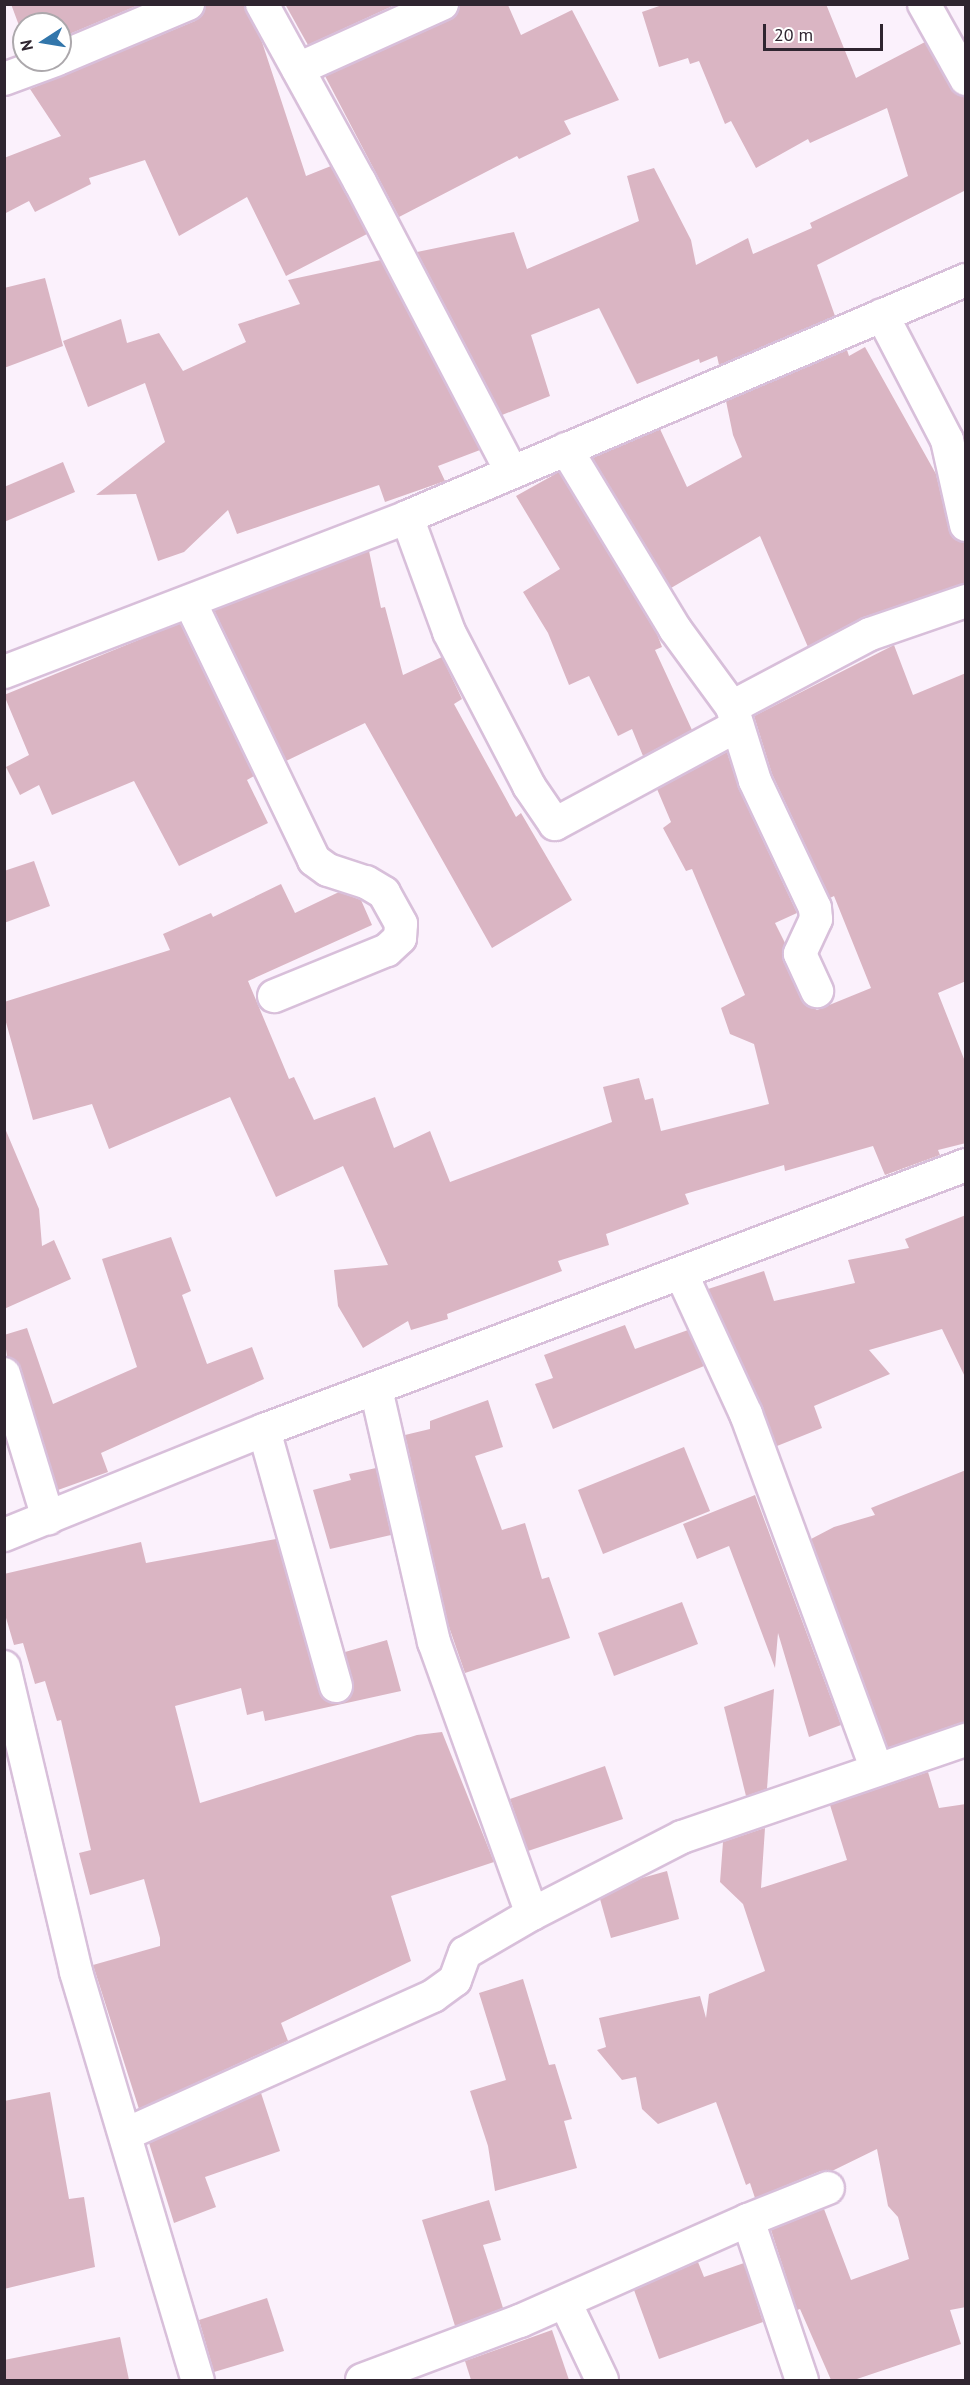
<!DOCTYPE html>
<style>
body{margin:0}
#map{position:relative;width:970px;height:2385px;overflow:hidden;background:#fbf1fc;font-family:"PT Sans",sans-serif}
div>[style]{position:absolute}
.building>*{inset:0;background:#dab5c3}
.roads{filter:drop-shadow(2px 0 #d8bfda) drop-shadow(-2px 0 #d8bfda) drop-shadow(0 2px #d8bfda) drop-shadow(0 -2px #d8bfda)}
.minor>*{height:32px;margin:-16px;padding:0 16px;transform-origin:16px;border-radius:16px;background:#fff}
span{translate:-50% -50%;white-space:nowrap;text-align:center;line-height:1.15;-webkit-text-stroke:4.5px #fff;paint-order:stroke}
.frame{position:absolute;inset:0;border:6px solid #2f2530;pointer-events:none}
.north{position:absolute;left:12px;top:12px;width:60px;height:60px;box-sizing:border-box;background:#fff;border:2px solid #aca8ac;border-radius:50%;rotate:258deg;font-size:16px;font-weight:700;line-height:24px;text-align:center;color:#2f2530}
.north::after{content:'';display:block;margin:auto;width:21px;height:27px;background:#3276ab;clip-path:polygon(50% 0,100% 100%,50% 72%,0 100%)}
.scale{position:absolute;left:763px;top:24px;width:120px;height:27px;box-sizing:border-box;border:3px solid #2f2530;border-top:0;padding-left:8px;font-size:18px;line-height:21px;white-space:nowrap;color:#2f2530;-webkit-text-stroke:4px #fff;paint-order:stroke}
</style>
<div id="map">
<div class="building">
<div style="clip-path:polygon(11px 4px,141px 4px,60px 38px,60px 24px,24px 24px,24px 39px)"></div>
<div style="clip-path:polygon(206px 4px,244px 4px,261px 39px,306px 176px,331px 166px,367px 234px,286px 276px,247px 197px,179px 236px,145px 160px,89px 178px,91px 184px,35px 212px,29px 201px,4px 214px,4px 158px,61px 136px,30px 89px,195px 21px)"></div>
<div style="clip-path:polygon(285px 4px,397px 4px,308px 45px)"></div>
<div style="clip-path:polygon(460px 4px,508px 5px,521px 35px,572px 10px,619px 100px,564px 121px,571px 134px,519px 159px,517px 156px,399px 217px,325px 76px,449px 20px)"></div>
<div style="clip-path:polygon(665px 4px,826px 4px,856px 78px,925px 42px,951px 88px,966px 97px,966px 190px,817px 265px,835px 316px,719px 365px,717px 356px,700px 363px,699px 359px,637px 384px,599px 308px,531px 335px,550px 396px,502px 415px,417px 252px,514px 232px,527px 269px,639px 221px,627px 176px,654px 168px,691px 240px,696px 265px,748px 238px,753px 254px,812px 228px,810px 223px,908px 176px,887px 108px,810px 143px,808px 139px,756px 168px,731px 121px,725px 124px,699px 61px,690px 64px,688px 58px,659px 67px,642px 12px)"></div>
<div style="clip-path:polygon(381px 260px,480px 450px,438px 466px,445px 481px,385px 502px,379px 485px,237px 534px,228px 510px,184px 552px,158px 561px,136px 494px,96px 495px,165px 442px,145px 383px,88px 407px,63px 341px,121px 319px,127px 343px,159px 333px,183px 371px,246px 342px,238px 324px,300px 304px,288px 280px)"></div>
<div style="clip-path:polygon(45px 278px,63px 346px,4px 368px,4px 288px)"></div>
<div style="clip-path:polygon(865px 347px,936px 474px,949px 529px,953px 538px,966px 542px,966px 584px,864px 617px,808px 647px,760px 536px,671px 588px,592px 458px,660px 429px,687px 487px,742px 457px,733px 435px,726px 401px,847px 350px,849px 356px)"></div>
<div style="clip-path:polygon(63px 462px,75px 492px,4px 522px,4px 487px)"></div>
<div style="clip-path:polygon(559px 472px,657px 634px,662px 647px,655px 650px,692px 730px,643px 756px,632px 729px,618px 736px,589px 676px,569px 685px,548px 633px,523px 592px,560px 569px,516px 496px)"></div>
<div style="clip-path:polygon(369px 551px,381px 608px,385px 607px,403px 675px,442px 657px,462px 699px,454px 704px,516px 817px,521px 813px,572px 900px,492px 948px,365px 723px,286px 761px,214px 610px)"></div>
<div style="clip-path:polygon(180px 623px,254px 776px,247px 780px,268px 823px,179px 866px,134px 781px,52px 815px,39px 785px,20px 795px,6px 767px,29px 755px,4px 695px)"></div>
<div style="clip-path:polygon(894px 645px,913px 695px,966px 673px,966px 981px,938px 993px,966px 1064px,966px 1143px,938px 1150px,940px 1155px,885px 1175px,873px 1146px,785px 1171px,784px 1165px,685px 1194px,689px 1204px,606px 1234px,609px 1245px,558px 1261px,562px 1271px,447px 1314px,448px 1319px,411px 1330px,408px 1321px,363px 1348px,338px 1306px,334px 1270px,388px 1265px,343px 1166px,276px 1197px,230px 1097px,109px 1149px,92px 1104px,33px 1120px,4px 1015px,4px 1002px,170px 950px,163px 934px,211px 913px,213px 917px,281px 884px,295px 913px,339px 892px,361px 900px,372px 925px,248px 981px,289px 1079px,294px 1077px,314px 1120px,375px 1097px,394px 1148px,430px 1131px,450px 1182px,612px 1122px,603px 1087px,639px 1078px,645px 1100px,653px 1098px,661px 1131px,769px 1104px,754px 1044px,730px 1034px,721px 1008px,745px 995px,692px 869px,686px 871px,663px 828px,671px 822px,657px 789px,727px 752px,739px 789px,797px 913px,775px 923px,785px 943px,784px 962px,801px 999px,817px 1010px,871px 988px,834px 896px,830px 898px,772px 774px,754px 716px)"></div>
<div style="clip-path:polygon(34px 861px,50px 906px,4px 923px,4px 871px)"></div>
<div style="clip-path:polygon(4px 1126px,39px 1209px,42px 1246px,54px 1240px,71px 1279px,4px 1309px)"></div>
<div style="clip-path:polygon(966px 1215px,966px 1379px,942px 1329px,869px 1350px,890px 1374px,814px 1406px,822px 1428px,777px 1446px,708px 1289px,764px 1271px,774px 1301px,855px 1283px,848px 1260px,909px 1248px,905px 1239px)"></div>
<div style="clip-path:polygon(171px 1237px,191px 1291px,182px 1295px,207px 1364px,252px 1347px,264px 1379px,101px 1453px,108px 1472px,58px 1490px,21px 1369px,7px 1356px,4px 1335px,27px 1328px,53px 1404px,137px 1367px,102px 1259px)"></div>
<div style="clip-path:polygon(625px 1325px,635px 1349px,688px 1330px,704px 1366px,553px 1429px,535px 1384px,553px 1378px,544px 1355px)"></div>
<div style="clip-path:polygon(488px 1400px,503px 1447px,475px 1456px,502px 1530px,525px 1523px,542px 1579px,549px 1577px,570px 1638px,465px 1673px,448px 1624px,405px 1435px,430px 1429px,430px 1421px)"></div>
<div style="clip-path:polygon(684px 1447px,710px 1511px,603px 1554px,578px 1490px)"></div>
<div style="clip-path:polygon(376px 1468px,391px 1535px,330px 1549px,313px 1490px,351px 1480px,349px 1474px)"></div>
<div style="clip-path:polygon(966px 1470px,966px 1723px,888px 1748px,811px 1539px,834px 1527px,875px 1515px,871px 1508px)"></div>
<div style="clip-path:polygon(755px 1495px,841px 1725px,809px 1737px,778px 1633px,775px 1668px,729px 1546px,697px 1559px,683px 1524px)"></div>
<div style="clip-path:polygon(276px 1539px,323px 1698px,340px 1703px,353px 1691px,345px 1652px,387px 1640px,401px 1691px,265px 1721px,263px 1711px,247px 1715px,241px 1688px,175px 1706px,200px 1803px,417px 1735px,442px 1732px,494px 1862px,391px 1896px,411px 1961px,281px 2023px,288px 2041px,139px 2109px,93px 1965px,160px 1946px,160px 1938px,144px 1879px,90px 1895px,79px 1853px,91px 1850px,61px 1720px,57px 1721px,45px 1681px,35px 1684px,23px 1643px,14px 1645px,4px 1611px,4px 1574px,141px 1542px,146px 1563px)"></div>
<div style="clip-path:polygon(682px 1602px,698px 1644px,614px 1676px,598px 1633px)"></div>
<div style="clip-path:polygon(774px 1689px,767px 1789px,746px 1796px,724px 1707px)"></div>
<div style="clip-path:polygon(605px 1766px,623px 1819px,528px 1851px,510px 1799px)"></div>
<div style="clip-path:polygon(928px 1772px,939px 1808px,966px 1804px,966px 2307px,950px 2310px,961px 2344px,854px 2380px,831px 2380px,800px 2309px,797px 2310px,771px 2230px,824px 2209px,851px 2280px,909px 2259px,898px 2217px,888px 2206px,877px 2149px,832px 2171px,821px 2171px,755px 2198px,750px 2183px,746px 2185px,716px 2102px,658px 2124px,642px 2109px,636px 2077px,622px 2080px,597px 2050px,606px 2047px,599px 2018px,700px 1996px,706px 2018px,709px 1994px,765px 1971px,743px 1904px,720px 1882px,723px 1842px,765px 1828px,761px 1888px,847px 1860px,830px 1805px)"></div>
<div style="clip-path:polygon(667px 1871px,679px 1919px,611px 1938px,600px 1899px,642px 1878px)"></div>
<div style="clip-path:polygon(523px 1979px,549px 2065px,555px 2064px,572px 2119px,564px 2121px,577px 2168px,495px 2191px,488px 2146px,470px 2091px,506px 2080px,479px 1993px)"></div>
<div style="clip-path:polygon(50px 2092px,69px 2199px,84px 2197px,95px 2267px,4px 2289px,4px 2101px)"></div>
<div style="clip-path:polygon(261px 2093px,280px 2151px,205px 2177px,216px 2207px,174px 2223px,149px 2143px)"></div>
<div style="clip-path:polygon(489px 2200px,501px 2240px,483px 2245px,503px 2308px,455px 2326px,422px 2220px)"></div>
<div style="clip-path:polygon(698px 2262px,704px 2277px,744px 2263px,763px 2322px,659px 2359px,634px 2290px)"></div>
<div style="clip-path:polygon(267px 2298px,284px 2351px,214px 2372px,199px 2320px)"></div>
<div style="clip-path:polygon(552px 2330px,569px 2380px,471px 2380px,465px 2361px)"></div>
<div style="clip-path:polygon(120px 2337px,129px 2380px,4px 2380px,4px 2360px)"></div>
</div>
<div class="roads">
<div class="minor">
<div style="left:262px;top:4px;width:203px;rotate:61.2deg"></div>
<div style="left:360px;top:182px;width:326px;rotate:62.4deg"></div>
<div style="left:924px;top:4px;width:86px;rotate:60.8deg"></div>
<div style="left:60px;top:58px;width:139px;rotate:-22.9deg"></div>
<div style="left:298px;top:69px;width:158px;rotate:-24.3deg"></div>
<div style="left:4px;top:79px;width:55px;rotate:-20.1deg"></div>
<div style="left:882px;top:315px;width:141px;rotate:62.5deg"></div>
<div style="left:947px;top:440px;width:87px;rotate:77.4deg"></div>
<div style="left:566px;top:449px;width:210px;rotate:58.8deg"></div>
<div style="left:675px;top:629px;width:97px;rotate:53.8deg"></div>
<div style="left:732px;top:707px;width:77px;rotate:72.7deg"></div>
<div style="left:755px;top:781px;width:140px;rotate:64.7deg"></div>
<div style="left:815px;top:908px;width:11px;rotate:85deg"></div>
<div style="left:816px;top:919px;width:38px;rotate:115deg"></div>
<div style="left:800px;top:954px;width:41px;rotate:65.3deg"></div>
<div style="left:407px;top:517px;width:122px;rotate:69.9deg"></div>
<div style="left:449px;top:632px;width:174px;rotate:62.5deg"></div>
<div style="left:529px;top:786px;width:46px;rotate:55.6deg"></div>
<div style="left:555px;top:824px;width:207px;rotate:-28.3deg"></div>
<div style="left:190px;top:602px;width:286px;rotate:64.3deg"></div>
<div style="left:314px;top:860px;width:17px;rotate:36deg"></div>
<div style="left:328px;top:870px;width:40px;rotate:18deg"></div>
<div style="left:366px;top:882px;width:21px;rotate:31deg"></div>
<div style="left:384px;top:893px;width:35px;rotate:61deg"></div>
<div style="left:401px;top:924px;width:14px;rotate:94deg"></div>
<div style="left:400px;top:938px;width:18px;rotate:137deg"></div>
<div style="left:387px;top:950px;width:122px;rotate:157.8deg"></div>
<div style="left:4px;top:672px;width:432px;rotate:-21deg"></div>
<div style="left:407px;top:517px;width:607px;rotate:-22.98deg"></div>
<div style="left:732px;top:707px;width:156px;rotate:-27.9deg"></div>
<div style="left:870px;top:634px;width:102px;rotate:-19deg"></div>
<div style="left:682px;top:1275px;width:153px;rotate:65.3deg"></div>
<div style="left:746px;top:1414px;width:379px;rotate:69.8deg"></div>
<div style="left:4px;top:1374px;width:151px;rotate:73deg"></div>
<div style="left:376px;top:1389px;width:260px;rotate:77.1deg"></div>
<div style="left:434px;top:1642px;width:289px;rotate:70.2deg"></div>
<div style="left:264px;top:1430px;width:266px;rotate:74.3deg"></div>
<div style="left:4px;top:1535px;width:280px;rotate:-22deg"></div>
<div style="left:264px;top:1430px;width:750px;rotate:-20.68deg"></div>
<div style="left:4px;top:1667px;width:313px;rotate:76.7deg"></div>
<div style="left:76px;top:1972px;width:426px;rotate:73.4deg"></div>
<div style="left:126px;top:2134px;width:337px;rotate:-24.2deg"></div>
<div style="left:433px;top:1996px;width:27px;rotate:-36deg"></div>
<div style="left:455px;top:1980px;width:29px;rotate:-70deg"></div>
<div style="left:465px;top:1953px;width:78px;rotate:-30.2deg"></div>
<div style="left:532px;top:1914px;width:169px;rotate:-27.2deg"></div>
<div style="left:682px;top:1837px;width:300px;rotate:-18.9deg"></div>
<div style="left:748px;top:2220px;width:86px;rotate:-21.8deg"></div>
<div style="left:565px;top:2302px;width:86px;rotate:64.6deg"></div>
<div style="left:362px;top:2380px;width:169px;rotate:-20.5deg"></div>
<div style="left:520px;top:2321px;width:249px;rotate:-23.9deg"></div>
<div style="left:748px;top:2220px;width:169px;rotate:71.4deg"></div>
</div>
</div>
<div class="frame"></div>
<div class="north">N</div>
<div class="scale">20 m</div>
</div>
